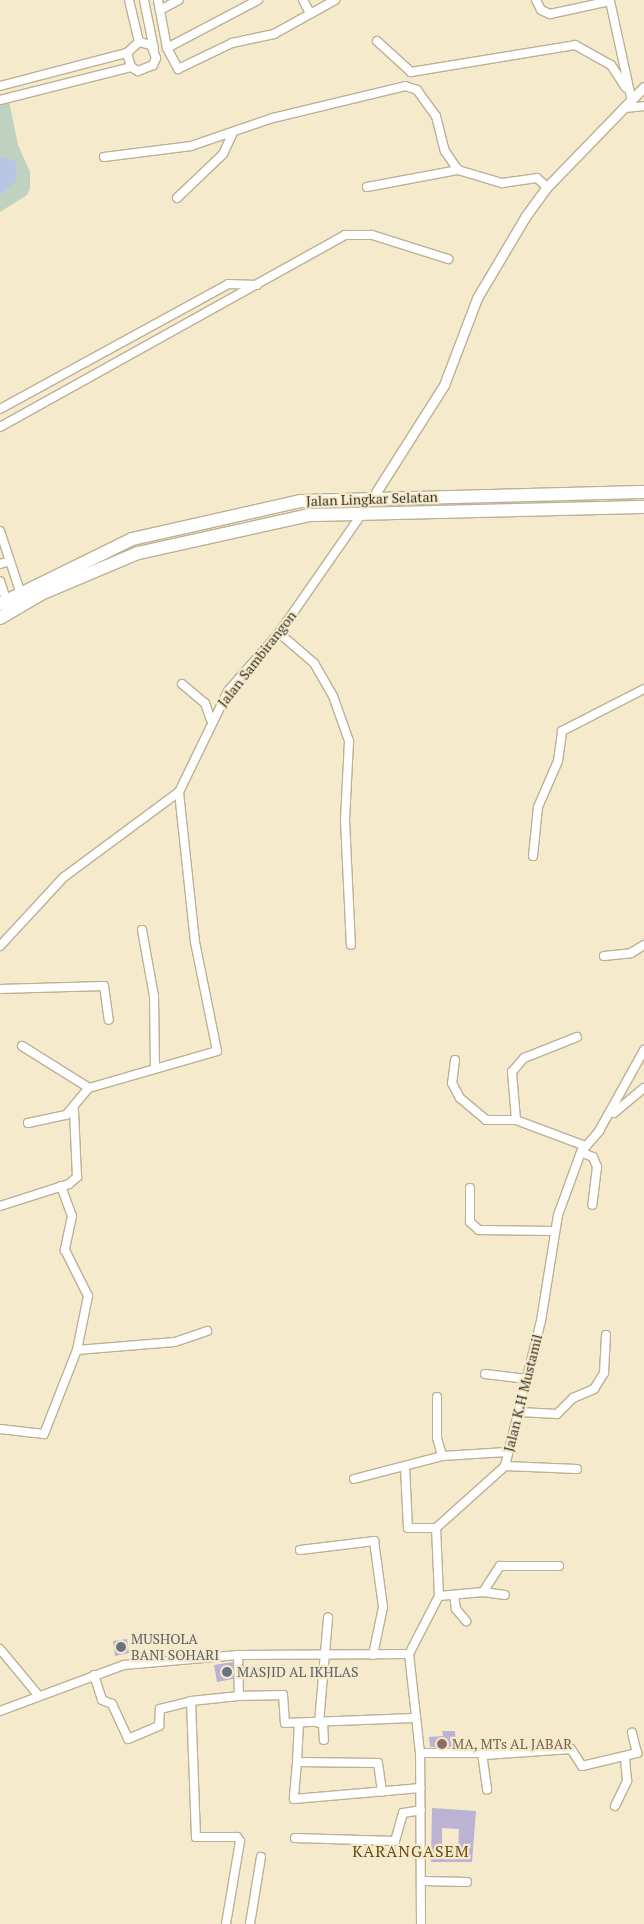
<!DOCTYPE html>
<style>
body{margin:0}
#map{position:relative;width:644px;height:1924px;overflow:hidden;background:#f5ebcc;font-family:"PT Serif",serif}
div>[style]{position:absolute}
.green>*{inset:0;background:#bed2bf}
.water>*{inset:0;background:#b6c6e3}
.building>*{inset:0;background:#bcb2d1}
.roads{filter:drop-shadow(1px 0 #bbb194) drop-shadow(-1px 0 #bbb194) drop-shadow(0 1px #bbb194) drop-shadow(0 -1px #bbb194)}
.minor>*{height:8px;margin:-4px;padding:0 4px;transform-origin:4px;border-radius:4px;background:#fff}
.tertiary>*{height:9px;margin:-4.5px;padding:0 4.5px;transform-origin:4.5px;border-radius:4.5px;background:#fff}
.trunk>*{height:12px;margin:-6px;padding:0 6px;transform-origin:6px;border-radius:6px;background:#fff}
.dots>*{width:14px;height:14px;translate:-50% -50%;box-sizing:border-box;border:2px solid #f5ebcc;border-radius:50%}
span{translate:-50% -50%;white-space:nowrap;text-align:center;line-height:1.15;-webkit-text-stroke:4.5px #f5ebcc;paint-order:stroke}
.street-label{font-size:14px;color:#343024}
.worship-label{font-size:14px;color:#5b616d}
.left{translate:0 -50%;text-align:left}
.education-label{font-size:14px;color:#785e54}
.quarter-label{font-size:16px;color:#684913;letter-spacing:1px}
</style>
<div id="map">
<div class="green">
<div style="clip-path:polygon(9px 101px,18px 145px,30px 172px,30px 188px,27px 195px,0 212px,0 104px)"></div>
</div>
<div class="water">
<div style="clip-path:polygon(7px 157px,16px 163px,17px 180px,0 195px,0 158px)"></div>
</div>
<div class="building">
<div style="clip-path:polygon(127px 1639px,129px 1653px,115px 1656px,113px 1641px)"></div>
<div style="clip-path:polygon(233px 1662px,233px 1679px,217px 1682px,214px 1665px)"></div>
<div style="clip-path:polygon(442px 1731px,455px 1731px,456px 1747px,430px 1747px,429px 1737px,443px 1736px)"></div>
<div style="clip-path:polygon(evenodd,432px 1808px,476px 1811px,472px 1862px,431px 1862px,432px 1808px,442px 1828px,459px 1829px,458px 1849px,442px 1849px,442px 1828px)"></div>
</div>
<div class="roads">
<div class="minor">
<div style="left:129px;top:0;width:43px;rotate:76.6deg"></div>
<div style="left:144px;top:0;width:50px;rotate:78.5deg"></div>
<div style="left:158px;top:0;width:49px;rotate:79.4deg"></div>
<div style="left:167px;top:48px;width:24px;rotate:62deg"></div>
<div style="left:178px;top:69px;width:60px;rotate:-25.7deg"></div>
<div style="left:232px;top:43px;width:43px;rotate:-12.1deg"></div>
<div style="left:274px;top:34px;width:70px;rotate:-29.1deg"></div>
<div style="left:303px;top:0;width:15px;rotate:62deg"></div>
<div style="left:536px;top:0;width:11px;rotate:63deg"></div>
<div style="left:541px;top:10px;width:10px;rotate:24deg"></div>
<div style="left:550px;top:14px;width:61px;rotate:-12.2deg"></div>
<div style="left:610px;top:1px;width:103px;rotate:77.7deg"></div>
<div style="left:160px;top:10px;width:21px;rotate:-28deg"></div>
<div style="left:377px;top:41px;width:46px;rotate:42.4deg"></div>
<div style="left:411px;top:72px;width:166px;rotate:-9.3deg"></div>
<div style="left:575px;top:45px;width:41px;rotate:29.1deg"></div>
<div style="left:611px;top:65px;width:27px;rotate:57deg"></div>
<div style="left:167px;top:48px;width:103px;rotate:-27.8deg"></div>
<div style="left:0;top:86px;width:131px;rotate:-14.6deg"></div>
<div style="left:127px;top:53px;width:16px;rotate:-43deg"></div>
<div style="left:139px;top:42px;width:12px;rotate:14deg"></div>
<div style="left:151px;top:45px;width:14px;rotate:69deg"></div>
<div style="left:156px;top:58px;width:8px;rotate:113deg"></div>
<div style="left:153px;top:65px;width:16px;rotate:158deg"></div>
<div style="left:138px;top:71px;width:8px;rotate:-150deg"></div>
<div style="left:131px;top:67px;width:15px;rotate:-106deg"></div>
<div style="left:0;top:100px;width:135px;rotate:-14.1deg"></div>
<div style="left:626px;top:108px;width:18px;rotate:-6deg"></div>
<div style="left:104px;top:157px;width:88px;rotate:-7.2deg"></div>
<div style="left:191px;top:146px;width:87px;rotate:-18.9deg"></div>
<div style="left:273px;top:118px;width:136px;rotate:-13.6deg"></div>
<div style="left:405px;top:86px;width:13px;rotate:18deg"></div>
<div style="left:417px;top:90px;width:32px;rotate:54deg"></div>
<div style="left:436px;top:116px;width:36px;rotate:76deg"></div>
<div style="left:445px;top:151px;width:23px;rotate:56deg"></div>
<div style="left:458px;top:170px;width:46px;rotate:16.5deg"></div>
<div style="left:502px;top:183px;width:35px;rotate:-8deg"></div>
<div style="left:537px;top:178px;width:13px;rotate:42deg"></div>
<div style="left:367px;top:187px;width:93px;rotate:-10.6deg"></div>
<div style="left:177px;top:198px;width:64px;rotate:-43.7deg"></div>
<div style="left:223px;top:154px;width:21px;rotate:-65deg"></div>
<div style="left:0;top:409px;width:260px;rotate:-28.7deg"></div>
<div style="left:228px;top:284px;width:29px;rotate:2deg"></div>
<div style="left:0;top:427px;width:395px;rotate:-29.1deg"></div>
<div style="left:345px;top:235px;width:27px"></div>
<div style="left:372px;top:235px;width:80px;rotate:17.5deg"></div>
<div style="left:0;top:531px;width:63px;rotate:71.6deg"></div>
<div style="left:0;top:564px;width:10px;rotate:-17deg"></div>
<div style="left:0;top:581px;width:20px;rotate:72deg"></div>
<div style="left:279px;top:633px;width:46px;rotate:40.6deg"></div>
<div style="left:314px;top:663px;width:38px;rotate:60deg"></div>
<div style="left:333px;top:696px;width:48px;rotate:70.4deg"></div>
<div style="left:349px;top:741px;width:79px;rotate:92.9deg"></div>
<div style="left:345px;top:820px;width:125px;rotate:87.3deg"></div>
<div style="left:182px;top:684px;width:30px;rotate:40deg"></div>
<div style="left:205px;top:703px;width:18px;rotate:71deg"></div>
<div style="left:533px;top:856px;width:49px;rotate:-84.2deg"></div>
<div style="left:538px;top:807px;width:50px;rotate:-66.5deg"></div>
<div style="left:558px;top:761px;width:30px;rotate:-82deg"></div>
<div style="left:562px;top:731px;width:92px;rotate:-27.1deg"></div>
<div style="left:142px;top:930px;width:67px;rotate:79.7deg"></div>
<div style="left:154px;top:996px;width:71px;rotate:89.2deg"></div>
<div style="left:0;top:946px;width:94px;rotate:-47.2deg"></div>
<div style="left:64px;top:877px;width:143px;rotate:-36.5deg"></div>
<div style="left:179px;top:792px;width:112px;rotate:-64.1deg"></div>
<div style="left:228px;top:691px;width:77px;rotate:-48.7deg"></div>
<div style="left:279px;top:633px;width:147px;rotate:-55.2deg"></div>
<div style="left:604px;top:956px;width:27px;rotate:-6deg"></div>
<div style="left:631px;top:953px;width:15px;rotate:-32deg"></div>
<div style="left:0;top:989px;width:104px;rotate:-1.7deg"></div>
<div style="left:104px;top:986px;width:34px;rotate:82deg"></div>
<div style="left:577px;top:1037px;width:57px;rotate:158.4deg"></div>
<div style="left:524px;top:1058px;width:18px;rotate:131deg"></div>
<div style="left:512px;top:1072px;width:48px;rotate:85.2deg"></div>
<div style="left:516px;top:1120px;width:74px;rotate:20.6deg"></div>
<div style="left:22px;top:1046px;width:79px;rotate:32.1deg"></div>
<div style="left:89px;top:1088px;width:133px;rotate:-16.1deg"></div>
<div style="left:217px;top:1051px;width:111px;rotate:-101.4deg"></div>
<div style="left:195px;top:942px;width:151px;rotate:-96.1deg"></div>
<div style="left:455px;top:1060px;width:23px;rotate:97deg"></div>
<div style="left:452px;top:1083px;width:17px;rotate:62deg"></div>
<div style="left:460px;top:1098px;width:34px;rotate:40deg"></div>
<div style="left:486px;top:1120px;width:30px"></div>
<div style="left:614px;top:1113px;width:39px;rotate:-40deg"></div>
<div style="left:28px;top:1123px;width:39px;rotate:-12deg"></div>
<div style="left:66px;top:1115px;width:35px;rotate:-50deg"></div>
<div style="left:581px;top:1152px;width:13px;rotate:23deg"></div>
<div style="left:593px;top:1157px;width:11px;rotate:68deg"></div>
<div style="left:597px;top:1167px;width:38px;rotate:97deg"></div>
<div style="left:61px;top:1186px;width:32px;rotate:70deg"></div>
<div style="left:72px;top:1216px;width:35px;rotate:102deg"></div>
<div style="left:65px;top:1250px;width:51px;rotate:63.4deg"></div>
<div style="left:88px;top:1296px;width:55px;rotate:101.5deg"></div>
<div style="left:470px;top:1188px;width:34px;rotate:90deg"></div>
<div style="left:470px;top:1222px;width:12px;rotate:42deg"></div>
<div style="left:479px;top:1230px;width:74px;rotate:0.8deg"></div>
<div style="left:0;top:1206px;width:72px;rotate:-17.7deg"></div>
<div style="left:69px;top:1184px;width:11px;rotate:-41deg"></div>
<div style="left:77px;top:1177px;width:67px;rotate:-92.6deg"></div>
<div style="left:485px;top:1374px;width:43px;rotate:6.6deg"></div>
<div style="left:437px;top:1397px;width:41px;rotate:90deg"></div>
<div style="left:437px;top:1438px;width:19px;rotate:74deg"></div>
<div style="left:442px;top:1456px;width:65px;rotate:-3.5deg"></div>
<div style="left:520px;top:1412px;width:37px;rotate:3deg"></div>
<div style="left:557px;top:1414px;width:23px;rotate:-45deg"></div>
<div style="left:573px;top:1398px;width:23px;rotate:-23deg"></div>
<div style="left:594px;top:1389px;width:19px;rotate:-58deg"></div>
<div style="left:604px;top:1373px;width:38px;rotate:-87deg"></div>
<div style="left:0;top:1429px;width:44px;rotate:6.5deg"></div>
<div style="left:44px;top:1434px;width:90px;rotate:-68.6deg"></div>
<div style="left:77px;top:1350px;width:98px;rotate:-4.7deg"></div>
<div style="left:175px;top:1342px;width:34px;rotate:-19deg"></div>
<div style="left:505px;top:1466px;width:72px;rotate:2.4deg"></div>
<div style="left:405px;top:1467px;width:61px;rotate:87.2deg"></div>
<div style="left:408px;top:1528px;width:28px"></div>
<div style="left:354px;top:1479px;width:91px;rotate:-14.6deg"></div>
<div style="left:300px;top:1550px;width:75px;rotate:-6.9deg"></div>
<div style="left:374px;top:1541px;width:67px;rotate:82.2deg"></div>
<div style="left:383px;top:1607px;width:49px;rotate:101.8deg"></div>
<div style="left:483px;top:1592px;width:22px;rotate:8deg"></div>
<div style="left:454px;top:1595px;width:14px;rotate:82deg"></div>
<div style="left:456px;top:1609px;width:16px;rotate:50deg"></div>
<div style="left:439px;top:1596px;width:44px;rotate:-5.2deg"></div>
<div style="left:483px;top:1592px;width:31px;rotate:-57deg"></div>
<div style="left:500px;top:1566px;width:59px"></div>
<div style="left:0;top:1649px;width:61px;rotate:50.3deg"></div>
<div style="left:94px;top:1675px;width:26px;rotate:72deg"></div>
<div style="left:102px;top:1700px;width:11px;rotate:22deg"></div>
<div style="left:112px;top:1704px;width:38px;rotate:65deg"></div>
<div style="left:128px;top:1739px;width:34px;rotate:-23deg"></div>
<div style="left:159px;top:1726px;width:17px;rotate:-87deg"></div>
<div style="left:160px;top:1709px;width:32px;rotate:-14deg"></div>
<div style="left:239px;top:1696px;width:44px;rotate:-1.3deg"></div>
<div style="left:283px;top:1695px;width:28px;rotate:86deg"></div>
<div style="left:285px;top:1723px;width:129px;rotate:-2.2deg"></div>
<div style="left:0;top:1711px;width:132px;rotate:-20.4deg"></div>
<div style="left:124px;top:1665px;width:114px;rotate:-5deg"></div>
<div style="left:238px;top:1655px;width:171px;rotate:-0.3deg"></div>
<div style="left:299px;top:1723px;width:39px;rotate:93deg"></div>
<div style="left:297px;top:1762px;width:81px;rotate:0.7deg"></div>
<div style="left:378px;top:1763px;width:29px;rotate:82deg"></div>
<div style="left:319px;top:1723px;width:106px;rotate:-85.1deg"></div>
<div style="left:323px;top:1723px;width:17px;rotate:87deg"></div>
<div style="left:420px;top:1753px;width:62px"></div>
<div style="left:482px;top:1753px;width:37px;rotate:82deg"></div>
<div style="left:485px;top:1755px;width:86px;rotate:-4deg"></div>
<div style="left:571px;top:1749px;width:20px;rotate:57deg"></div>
<div style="left:582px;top:1766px;width:57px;rotate:-13.3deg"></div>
<div style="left:637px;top:1753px;width:21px;rotate:-104deg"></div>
<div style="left:297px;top:1762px;width:37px;rotate:95deg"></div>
<div style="left:294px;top:1799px;width:127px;rotate:-5deg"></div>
<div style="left:615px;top:1806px;width:28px;rotate:-64deg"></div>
<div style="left:627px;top:1781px;width:24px;rotate:-95deg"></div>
<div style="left:295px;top:1838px;width:100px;rotate:1.7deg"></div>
<div style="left:395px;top:1841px;width:29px;rotate:-74deg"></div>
<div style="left:403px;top:1813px;width:18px;rotate:-9deg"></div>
<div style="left:422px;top:1881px;width:45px;rotate:1.3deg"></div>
<div style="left:226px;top:1924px;width:84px;rotate:-80.4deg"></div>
<div style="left:240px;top:1841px;width:5px;rotate:-127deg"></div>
<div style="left:237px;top:1837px;width:41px;rotate:180deg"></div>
<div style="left:196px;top:1837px;width:136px;rotate:-92.1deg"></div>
<div style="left:191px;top:1701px;width:48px;rotate:-5.9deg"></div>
<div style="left:239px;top:1696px;width:41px;rotate:-91.4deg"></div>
<div style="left:250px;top:1924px;width:68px;rotate:-80.7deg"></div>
<div style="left:421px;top:1924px;width:171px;rotate:-90.3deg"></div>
<div style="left:420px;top:1753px;width:100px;rotate:-96.3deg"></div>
<div style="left:409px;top:1654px;width:65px;rotate:-62.7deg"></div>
<div style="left:439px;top:1596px;width:68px;rotate:-92.5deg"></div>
<div style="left:436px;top:1528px;width:93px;rotate:-41.9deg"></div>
<div style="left:505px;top:1466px;width:149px;rotate:-76.1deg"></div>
<div style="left:541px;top:1321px;width:107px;rotate:-80.9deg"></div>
<div style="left:558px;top:1215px;width:67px;rotate:-69.9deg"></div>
<div style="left:581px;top:1152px;width:28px;rotate:-49deg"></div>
<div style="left:599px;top:1131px;width:93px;rotate:-60.9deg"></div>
</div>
<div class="tertiary">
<div style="left:373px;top:497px;width:133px;rotate:-57.6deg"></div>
<div style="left:444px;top:385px;width:93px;rotate:-69.2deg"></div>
<div style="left:477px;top:298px;width:94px;rotate:-59.3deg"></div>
<div style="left:525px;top:217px;width:37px;rotate:-54deg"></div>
<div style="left:547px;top:187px;width:139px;rotate:-45.9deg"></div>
</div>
<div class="trunk">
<div style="left:0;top:604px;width:147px;rotate:-26.2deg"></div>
<div style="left:132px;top:539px;width:172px;rotate:-12.7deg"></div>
<div style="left:300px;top:501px;width:344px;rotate:-1.5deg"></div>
<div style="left:0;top:618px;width:48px;rotate:-30.3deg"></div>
<div style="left:41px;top:594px;width:105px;rotate:-22.9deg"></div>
<div style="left:138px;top:553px;width:176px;rotate:-12.5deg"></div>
<div style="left:310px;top:515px;width:334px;rotate:-1.4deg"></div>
</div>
</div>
<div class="dots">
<div style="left:121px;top:1647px;background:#6b7280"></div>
<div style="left:227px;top:1672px;background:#6b7280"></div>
<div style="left:442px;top:1744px;background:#8d6e63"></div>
</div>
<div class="street-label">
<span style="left:372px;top:499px;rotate:-2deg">Jalan Lingkar Selatan</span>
<span style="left:257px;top:659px;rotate:-52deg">Jalan Sambirangon</span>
<span style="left:523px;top:1393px;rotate:-76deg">Jalan K.H Mustamil</span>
</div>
<div class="worship-label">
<span class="left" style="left:131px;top:1647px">MUSHOLA<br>BANI SOHARI</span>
<span class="left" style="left:237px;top:1672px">MASJID AL IKHLAS</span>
</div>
<div class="education-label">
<span class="left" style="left:452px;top:1744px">MA, MTs AL JABAR</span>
</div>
<div class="quarter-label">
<span style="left:411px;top:1851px">KARANGASEM</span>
</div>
</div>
